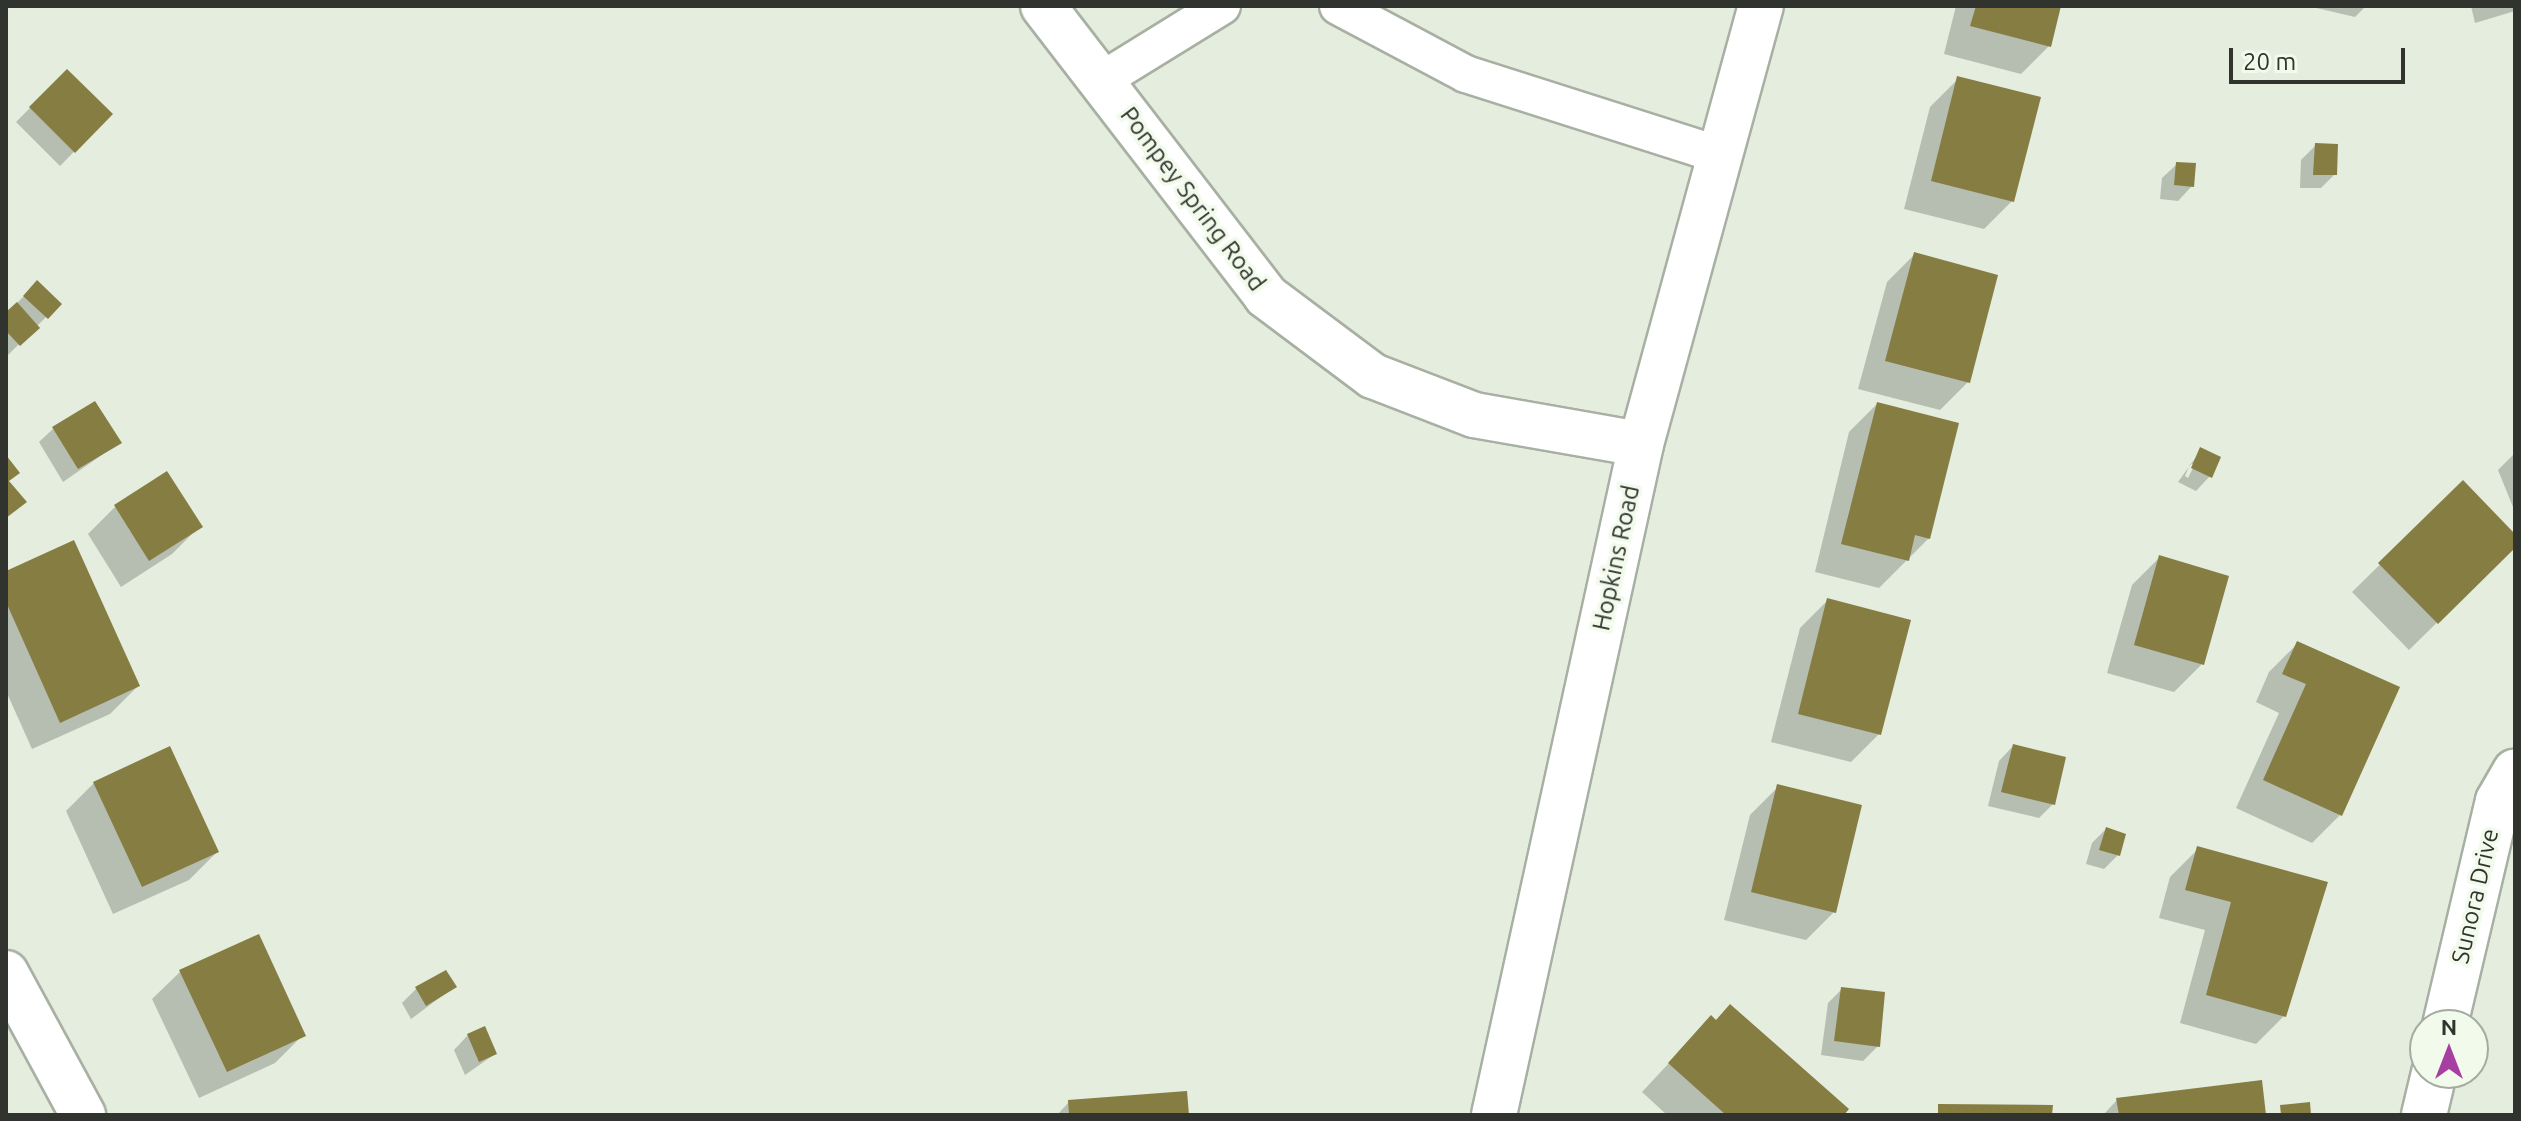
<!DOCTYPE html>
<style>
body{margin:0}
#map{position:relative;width:2521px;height:1121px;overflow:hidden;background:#e4edde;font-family:Ubuntu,sans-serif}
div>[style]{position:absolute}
.shadow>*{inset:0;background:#0003}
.building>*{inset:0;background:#867d43}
.roads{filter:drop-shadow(2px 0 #a7b0a2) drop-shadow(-2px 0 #a7b0a2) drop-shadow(0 2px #a7b0a2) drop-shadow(0 -2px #a7b0a2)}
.service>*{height:36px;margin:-18px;padding:0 18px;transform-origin:18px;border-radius:18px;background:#fff}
.minor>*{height:44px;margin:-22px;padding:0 22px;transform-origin:22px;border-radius:22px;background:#fff}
.secondary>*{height:44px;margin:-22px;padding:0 22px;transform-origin:22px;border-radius:22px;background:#fff}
span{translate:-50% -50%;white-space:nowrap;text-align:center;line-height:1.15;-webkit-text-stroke:7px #f1faeb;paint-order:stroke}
.street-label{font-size:24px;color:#31342e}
.frame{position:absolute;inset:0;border:8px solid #31342e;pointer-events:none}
.north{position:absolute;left:2409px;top:1009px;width:80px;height:80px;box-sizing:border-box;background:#f1faeb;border:2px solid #a4ab9f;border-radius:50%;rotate:0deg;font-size:22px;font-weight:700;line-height:32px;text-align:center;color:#31342e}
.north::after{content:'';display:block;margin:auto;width:28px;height:36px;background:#a73fa2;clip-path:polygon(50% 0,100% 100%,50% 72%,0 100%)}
.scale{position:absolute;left:2229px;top:48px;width:176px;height:36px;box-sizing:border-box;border:4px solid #31342e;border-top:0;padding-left:10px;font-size:24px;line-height:28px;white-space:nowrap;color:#31342e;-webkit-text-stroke:6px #f1faeb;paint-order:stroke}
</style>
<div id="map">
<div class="shadow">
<div style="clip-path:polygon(1956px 6px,2059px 6px,2049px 46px,2021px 74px,1944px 54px)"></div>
<div style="clip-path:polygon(2308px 6px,2366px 6px,2355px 17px)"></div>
<div style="clip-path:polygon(2471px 6px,2515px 6px,2515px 11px,2475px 23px)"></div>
<div style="clip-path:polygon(67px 71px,111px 114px,60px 166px,16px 122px)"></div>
<div style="clip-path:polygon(1958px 79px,2012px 201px,1984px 229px,1904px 209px,1930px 107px)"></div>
<div style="clip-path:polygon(2316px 145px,2335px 174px,2321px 188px,2300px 188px,2301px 160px)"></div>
<div style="clip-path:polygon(2177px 164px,2192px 186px,2178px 201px,2160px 199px,2162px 178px)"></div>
<div style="clip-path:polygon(1915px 254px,1968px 382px,1940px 410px,1858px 389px,1887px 282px)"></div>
<div style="clip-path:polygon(37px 283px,59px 304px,6px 357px,6px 314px)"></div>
<div style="clip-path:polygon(1877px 404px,1929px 538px,1879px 588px,1815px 572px,1849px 432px)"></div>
<div style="clip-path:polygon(54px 428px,119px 443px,63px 482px,39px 442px)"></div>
<div style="clip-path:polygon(evenodd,2201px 450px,2210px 476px,2196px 491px,2178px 482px,2201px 450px,2190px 464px,2195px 464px,2188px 478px,2185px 476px,2190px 464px)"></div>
<div style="clip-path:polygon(2515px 453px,2515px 512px,2498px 470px)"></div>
<div style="clip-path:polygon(2463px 483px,2515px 537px,2515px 546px,2409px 650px,2352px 592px)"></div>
<div style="clip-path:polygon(115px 507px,200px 526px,172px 554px,121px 587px,88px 534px)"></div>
<div style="clip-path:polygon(2160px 557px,2202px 664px,2174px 692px,2107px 673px,2132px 585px)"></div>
<div style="clip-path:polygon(6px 574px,138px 686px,110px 714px,32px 749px,6px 691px)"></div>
<div style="clip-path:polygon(1828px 600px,1879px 734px,1851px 762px,1771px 742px,1800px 628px)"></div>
<div style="clip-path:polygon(2297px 644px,2340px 815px,2312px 843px,2236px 808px,2279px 713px,2256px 702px,2269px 672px)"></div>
<div style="clip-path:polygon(2013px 746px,2053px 804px,2039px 818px,1988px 806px,1999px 761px)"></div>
<div style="clip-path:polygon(94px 783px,217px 852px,189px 880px,113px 914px,66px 811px)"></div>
<div style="clip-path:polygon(1778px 787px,1834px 912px,1806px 940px,1724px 920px,1750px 815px)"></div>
<div style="clip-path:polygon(2106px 829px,2118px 855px,2104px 869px,2086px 864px,2092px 843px)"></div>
<div style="clip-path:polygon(2198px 849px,2326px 883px,2284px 1016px,2256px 1044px,2180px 1023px,2205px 930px,2159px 918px,2170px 877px)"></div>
<div style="clip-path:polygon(180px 972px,303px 1035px,275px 1063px,199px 1098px,152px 999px)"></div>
<div style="clip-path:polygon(454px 987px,411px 1019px,402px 1003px,416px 989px)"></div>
<div style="clip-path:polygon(1842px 989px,1878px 1046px,1863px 1061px,1821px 1055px,1828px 1003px)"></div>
<div style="clip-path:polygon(1711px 1018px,1841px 1115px,1667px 1115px,1642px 1092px)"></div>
<div style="clip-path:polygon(468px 1035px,495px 1054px,465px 1075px,454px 1050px)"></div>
<div style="clip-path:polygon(2117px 1100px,2264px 1115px,2103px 1115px)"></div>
<div style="clip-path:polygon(1069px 1102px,1187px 1115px,1057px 1115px)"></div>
</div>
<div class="building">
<div style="clip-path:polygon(1976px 6px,2061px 6px,2051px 47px,1970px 26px)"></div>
<div style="clip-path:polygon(67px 69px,113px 114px,75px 153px,29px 107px)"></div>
<div style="clip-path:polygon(1957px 76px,2041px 97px,2014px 202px,1931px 181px)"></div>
<div style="clip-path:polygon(2315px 143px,2338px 144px,2337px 175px,2313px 175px)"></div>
<div style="clip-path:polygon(2176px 162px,2196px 163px,2194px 187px,2174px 185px)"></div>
<div style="clip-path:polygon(1914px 252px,1998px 275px,1970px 383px,1885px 361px)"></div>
<div style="clip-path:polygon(37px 280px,62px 304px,48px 319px,23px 296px)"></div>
<div style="clip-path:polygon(17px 302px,40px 328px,20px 346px,6px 331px,6px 312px)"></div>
<div style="clip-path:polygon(95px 401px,122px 443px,78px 469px,52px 427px)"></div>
<div style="clip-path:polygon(1877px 402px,1959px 423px,1930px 539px,1915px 535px,1909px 561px,1841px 544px)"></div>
<div style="clip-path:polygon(2200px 447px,2221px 457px,2212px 478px,2191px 468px)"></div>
<div style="clip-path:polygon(6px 455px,20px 473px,9px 481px,27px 502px,6px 518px)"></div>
<div style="clip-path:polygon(167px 471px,203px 527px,149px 561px,114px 505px)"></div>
<div style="clip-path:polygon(2463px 480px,2515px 534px,2515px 548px,2438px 624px,2378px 563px)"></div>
<div style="clip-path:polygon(74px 540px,140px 686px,60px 723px,6px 602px,6px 571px)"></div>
<div style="clip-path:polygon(2159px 555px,2229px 576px,2204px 665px,2134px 645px)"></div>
<div style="clip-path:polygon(1827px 598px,1911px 620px,1881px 735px,1798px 714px)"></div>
<div style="clip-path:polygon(2297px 641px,2400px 687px,2342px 816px,2263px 780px,2306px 684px,2282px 674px)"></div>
<div style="clip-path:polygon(2013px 744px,2066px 757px,2055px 805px,2001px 792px)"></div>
<div style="clip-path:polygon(170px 746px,219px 852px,142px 887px,93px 782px)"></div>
<div style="clip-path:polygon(1777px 784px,1862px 805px,1836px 913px,1751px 892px)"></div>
<div style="clip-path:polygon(2106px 827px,2126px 834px,2120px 856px,2099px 850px)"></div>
<div style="clip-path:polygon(2197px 846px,2328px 882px,2286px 1017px,2206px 995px,2231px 902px,2185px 890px)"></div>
<div style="clip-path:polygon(259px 934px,306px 1036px,227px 1072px,179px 970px)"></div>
<div style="clip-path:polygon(446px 970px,457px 987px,426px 1006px,415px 987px)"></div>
<div style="clip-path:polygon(1841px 987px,1885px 992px,1880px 1047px,1834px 1041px)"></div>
<div style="clip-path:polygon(1730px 1004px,1849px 1109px,1844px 1115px,1726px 1115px,1668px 1063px,1711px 1015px,1716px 1020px)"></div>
<div style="clip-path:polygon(485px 1026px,497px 1054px,479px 1062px,467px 1034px)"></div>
<div style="clip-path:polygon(2262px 1080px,2266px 1115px,2119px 1115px,2116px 1098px)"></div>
<div style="clip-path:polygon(1187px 1091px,1189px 1115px,1069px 1115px,1068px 1100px)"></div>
<div style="clip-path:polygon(2310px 1102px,2311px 1115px,2281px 1115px,2280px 1105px)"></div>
<div style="clip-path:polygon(1938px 1104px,2053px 1105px,2052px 1115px,1938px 1115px)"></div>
</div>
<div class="roads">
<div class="service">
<div style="left:1338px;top:6px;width:145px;rotate:28deg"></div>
<div style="left:1466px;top:74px;width:267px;rotate:17.7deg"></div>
<div style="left:1102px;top:80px;width:141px;rotate:-31.7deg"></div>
</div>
<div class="minor">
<div style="left:1043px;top:6px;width:366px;rotate:52.4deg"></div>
<div style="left:1266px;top:296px;width:134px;rotate:36.8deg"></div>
<div style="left:1373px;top:376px;width:108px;rotate:21.1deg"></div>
<div style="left:1474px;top:415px;width:169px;rotate:9.9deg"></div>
<div style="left:6px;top:973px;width:162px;rotate:61.5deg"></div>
<div style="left:2445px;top:1025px;width:230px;rotate:-76.7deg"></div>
<div style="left:2498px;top:801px;width:34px;rotate:-60deg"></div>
<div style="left:2424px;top:1115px;width:43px;rotate:-76.6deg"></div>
</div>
<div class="secondary">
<div style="left:1494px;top:1115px;width:687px;rotate:-77.64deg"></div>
<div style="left:1641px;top:444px;width:454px;rotate:-74.7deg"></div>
</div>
</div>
<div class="street-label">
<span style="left:1193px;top:199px;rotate:53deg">Pompey Spring Road</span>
<span style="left:1616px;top:558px;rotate:-78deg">Hopkins Road</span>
<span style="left:2475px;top:896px;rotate:-77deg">Sunora Drive</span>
</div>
<div class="frame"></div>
<div class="north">N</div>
<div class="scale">20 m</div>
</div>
